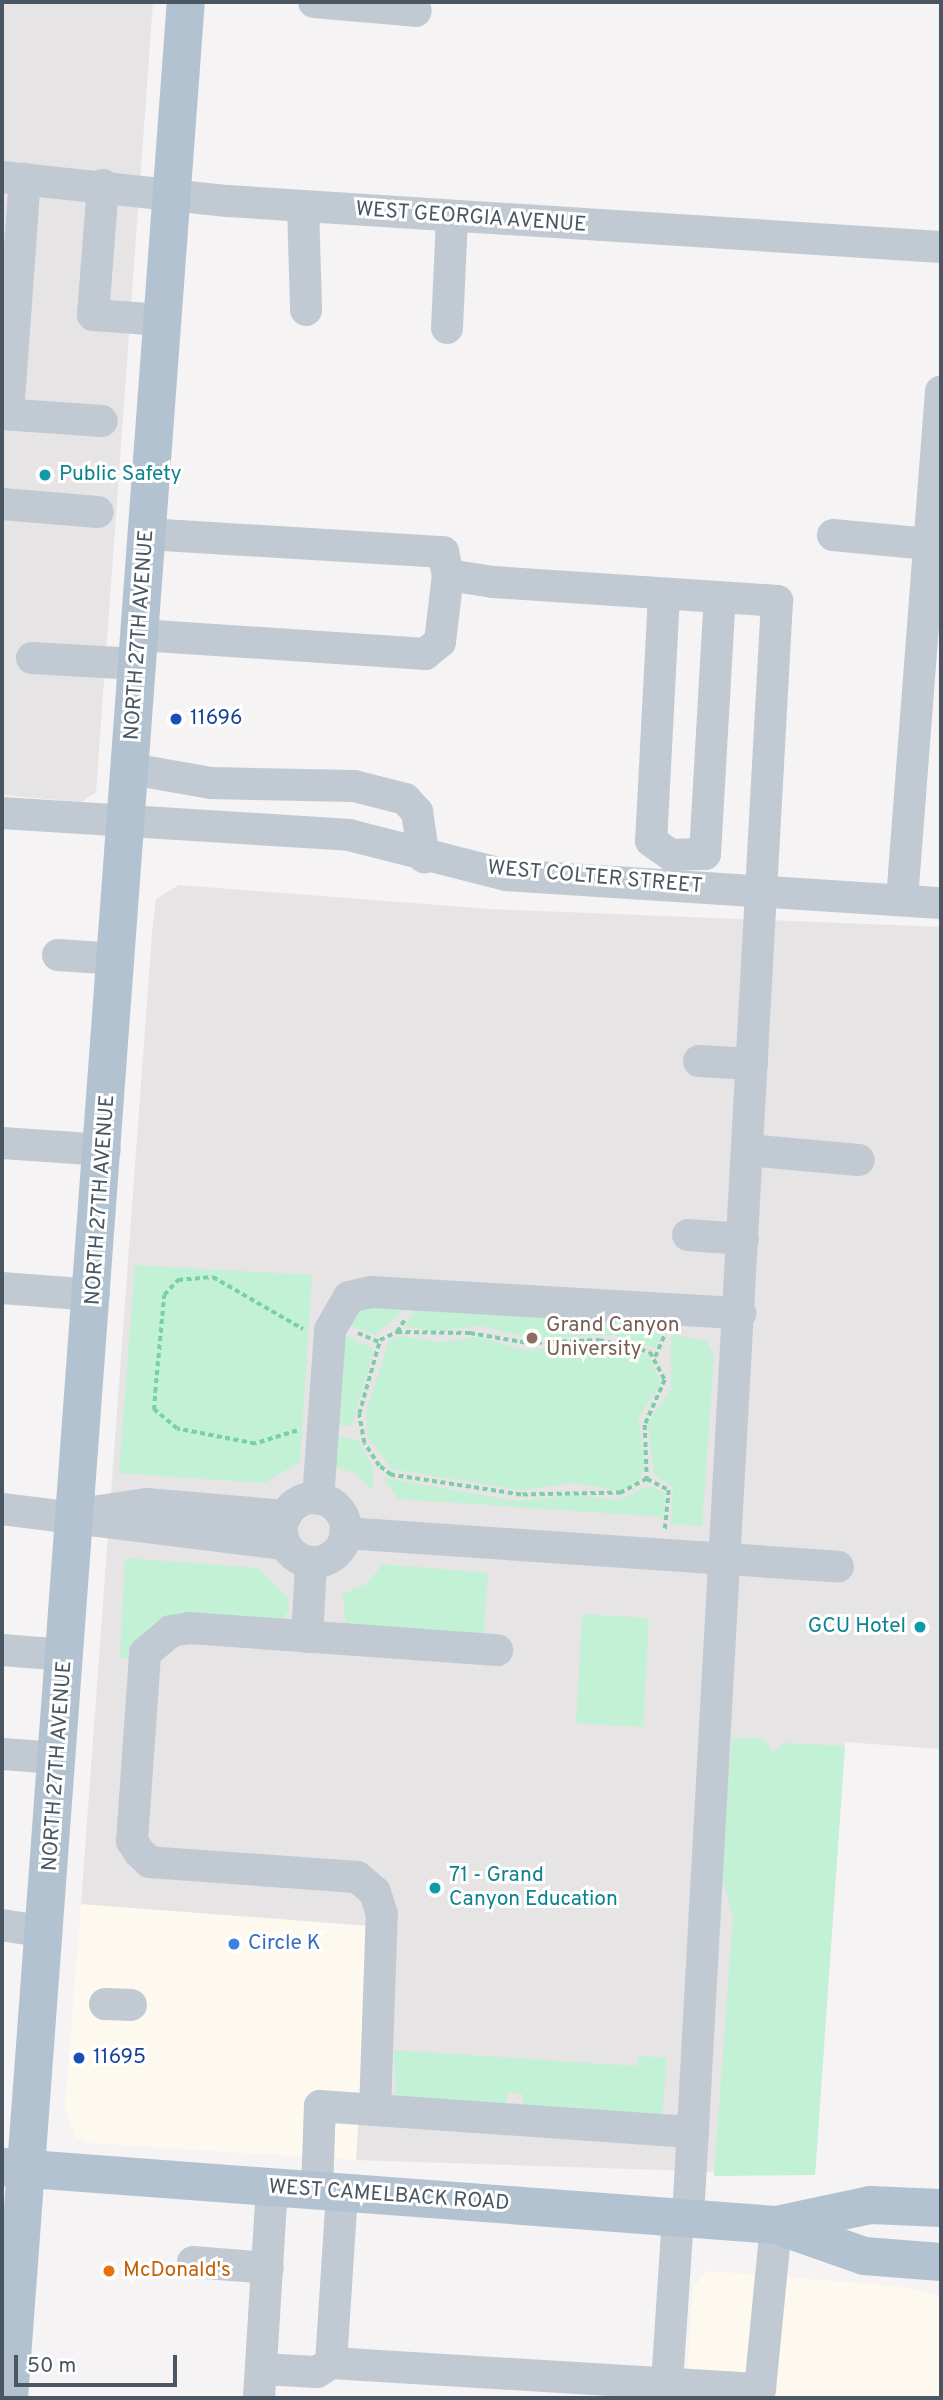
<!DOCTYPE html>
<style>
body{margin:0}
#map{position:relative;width:943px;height:2400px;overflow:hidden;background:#f5f3f3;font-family:Overpass,sans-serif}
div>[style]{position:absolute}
.commercial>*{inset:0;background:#fdf9ef}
.education>*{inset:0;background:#e6e4e5}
.green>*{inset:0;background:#c3f1d5}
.path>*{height:3.5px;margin-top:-1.75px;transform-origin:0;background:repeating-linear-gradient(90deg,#7ad0a6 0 5px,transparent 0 8.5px)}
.minor>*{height:32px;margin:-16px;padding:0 16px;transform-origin:16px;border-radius:16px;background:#c1cad2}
.minor>.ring{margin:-16px;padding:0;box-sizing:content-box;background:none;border:32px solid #c1cad2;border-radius:50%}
.major>*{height:38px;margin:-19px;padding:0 19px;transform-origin:19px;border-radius:19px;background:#b3c2d1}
.dots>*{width:19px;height:19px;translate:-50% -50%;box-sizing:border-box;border:4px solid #fff;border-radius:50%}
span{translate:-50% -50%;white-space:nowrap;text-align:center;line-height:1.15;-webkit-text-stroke:6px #fff;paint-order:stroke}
.street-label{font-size:21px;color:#4a5661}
.culture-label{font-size:21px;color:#0d838f}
.left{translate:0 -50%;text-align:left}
.right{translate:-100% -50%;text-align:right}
.transit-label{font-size:21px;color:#164399}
.education-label{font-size:21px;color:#785e54}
.shop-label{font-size:21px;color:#366cbe}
.food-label{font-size:21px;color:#c56008}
.frame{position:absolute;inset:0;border:4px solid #4a5661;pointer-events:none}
.scale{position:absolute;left:14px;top:2355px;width:163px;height:32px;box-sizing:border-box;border:4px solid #4a5661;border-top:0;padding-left:9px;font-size:21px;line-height:24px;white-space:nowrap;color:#4a5661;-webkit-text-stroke:5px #fff;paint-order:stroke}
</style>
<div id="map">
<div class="commercial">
<div style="clip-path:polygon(81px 1904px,372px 1926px,356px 2160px,89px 2143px,76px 2137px,65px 2109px)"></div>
<div style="clip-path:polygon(708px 2271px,896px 2286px,941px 2296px,941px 2398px,686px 2398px,693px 2287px)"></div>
</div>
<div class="education">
<div style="clip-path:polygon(2px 2px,153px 2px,96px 792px,81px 802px,2px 795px)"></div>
<div style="clip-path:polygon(179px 885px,490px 909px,941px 927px,941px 1749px,845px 1742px,815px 2175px,356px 2160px,371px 1926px,81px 1904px,152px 933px,156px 899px)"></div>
</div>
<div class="green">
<div style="clip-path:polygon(135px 1265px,312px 1275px,300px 1462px,264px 1483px,119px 1473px)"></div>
<div style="clip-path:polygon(364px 1307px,406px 1308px,375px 1335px,345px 1324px)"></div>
<div style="clip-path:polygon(417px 1308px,661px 1325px,660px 1338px,656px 1348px,615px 1335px,533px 1339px,480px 1326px,434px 1331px,405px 1326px)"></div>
<div style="clip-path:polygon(342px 1334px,374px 1349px,352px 1425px,335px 1425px)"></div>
<div style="clip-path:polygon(671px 1334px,706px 1341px,714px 1355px,702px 1526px,671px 1524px,673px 1487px,654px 1475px,648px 1423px,671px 1388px)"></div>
<div style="clip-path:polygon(400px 1336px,439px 1342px,478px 1337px,524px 1350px,595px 1344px,648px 1355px,661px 1383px,638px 1419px,645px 1460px,641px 1478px,622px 1491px,575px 1483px,521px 1490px,391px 1469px,367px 1435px,366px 1412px,389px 1341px)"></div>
<div style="clip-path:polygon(334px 1436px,358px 1440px,373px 1467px,373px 1491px,353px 1472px,332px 1467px)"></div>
<div style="clip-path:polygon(383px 1478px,517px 1501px,575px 1495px,617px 1500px,650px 1486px,665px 1493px,663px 1517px,398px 1499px)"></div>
<div style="clip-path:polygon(125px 1558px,258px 1568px,288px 1598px,289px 1610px,282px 1620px,176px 1620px,137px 1658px,120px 1658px)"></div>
<div style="clip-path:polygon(383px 1564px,488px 1573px,483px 1640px,347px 1631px,342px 1594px,366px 1584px)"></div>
<div style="clip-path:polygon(582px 1614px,649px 1618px,643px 1727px,576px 1723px)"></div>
<div style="clip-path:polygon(732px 1738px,764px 1739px,772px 1752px,785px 1743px,845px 1746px,815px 2175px,714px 2176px,733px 1917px,719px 1865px)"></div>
<div style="clip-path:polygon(394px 2050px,637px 2066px,639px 2056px,667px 2058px,662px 2118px,523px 2109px,523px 2094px,507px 2093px,506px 2104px,396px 2095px)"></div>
</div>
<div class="path">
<div style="left:397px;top:1332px;width:15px;rotate:-58deg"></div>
<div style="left:358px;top:1333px;width:23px;rotate:23deg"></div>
<div style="left:470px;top:1333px;width:59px;rotate:9.8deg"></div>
<div style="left:528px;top:1343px;width:71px;rotate:-2.4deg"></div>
<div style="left:599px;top:1340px;width:52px;rotate:13.2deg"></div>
<div style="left:650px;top:1352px;width:32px;rotate:62deg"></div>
<div style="left:665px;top:1380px;width:49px;rotate:114deg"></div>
<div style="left:645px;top:1425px;width:54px;rotate:87.9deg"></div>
<div style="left:647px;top:1479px;width:30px;rotate:152deg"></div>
<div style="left:621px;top:1493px;width:100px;rotate:178.9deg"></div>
<div style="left:521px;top:1495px;width:132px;rotate:-171.3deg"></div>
<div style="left:391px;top:1475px;width:15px;rotate:-143deg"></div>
<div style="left:379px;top:1466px;width:27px;rotate:-123deg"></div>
<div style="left:364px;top:1443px;width:29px;rotate:-100deg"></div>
<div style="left:359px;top:1414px;width:77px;rotate:-74.2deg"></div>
<div style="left:380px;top:1340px;width:19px;rotate:-25deg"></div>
<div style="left:397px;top:1332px;width:73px;rotate:0.8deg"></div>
<div style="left:655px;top:1357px;width:26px;rotate:-67deg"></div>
<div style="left:297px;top:1431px;width:44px;rotate:162.8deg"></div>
<div style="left:255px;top:1444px;width:79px;rotate:-169.1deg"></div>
<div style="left:177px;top:1429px;width:30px;rotate:-140deg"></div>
<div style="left:154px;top:1410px;width:18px;rotate:-87deg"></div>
<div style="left:155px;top:1392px;width:97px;rotate:-84.7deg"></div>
<div style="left:164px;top:1295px;width:21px;rotate:-47deg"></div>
<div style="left:178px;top:1280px;width:35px;rotate:-5deg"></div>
<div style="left:213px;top:1277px;width:104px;rotate:30deg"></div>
<div style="left:647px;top:1479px;width:25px;rotate:27deg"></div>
<div style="left:669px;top:1490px;width:40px;rotate:95.7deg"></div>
</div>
<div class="minor">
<div style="left:314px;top:2px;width:102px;rotate:5deg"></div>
<div style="left:2px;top:177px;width:227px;rotate:6.1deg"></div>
<div style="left:228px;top:201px;width:714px;rotate:3.69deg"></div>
<div style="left:103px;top:185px;width:130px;rotate:94.4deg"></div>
<div style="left:93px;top:315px;width:70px;rotate:4.1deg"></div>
<div style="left:303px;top:206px;width:104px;rotate:88.3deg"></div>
<div style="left:447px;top:328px;width:112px;rotate:-87.4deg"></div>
<div style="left:2px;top:414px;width:100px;rotate:4deg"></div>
<div style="left:8px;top:414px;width:236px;rotate:-85.9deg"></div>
<div style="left:2px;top:504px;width:96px;rotate:4.8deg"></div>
<div style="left:147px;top:534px;width:297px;rotate:3.5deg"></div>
<div style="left:443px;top:552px;width:24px;rotate:78deg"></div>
<div style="left:448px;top:575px;width:46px;rotate:8.8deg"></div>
<div style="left:493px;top:582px;width:285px;rotate:3.8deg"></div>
<div style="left:777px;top:601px;width:1619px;rotate:93.15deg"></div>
<div style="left:833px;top:535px;width:96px;rotate:5.4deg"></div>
<div style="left:664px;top:595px;width:246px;rotate:93deg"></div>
<div style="left:651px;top:841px;width:24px;rotate:35deg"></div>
<div style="left:671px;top:855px;width:34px;rotate:-2deg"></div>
<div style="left:705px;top:854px;width:257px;rotate:-86.7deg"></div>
<div style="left:140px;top:635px;width:286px;rotate:3.8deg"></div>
<div style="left:425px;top:654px;width:19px;rotate:-39deg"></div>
<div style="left:440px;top:642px;width:67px;rotate:-83.2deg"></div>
<div style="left:32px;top:658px;width:106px;rotate:3.2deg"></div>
<div style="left:131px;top:769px;width:81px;rotate:9.9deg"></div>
<div style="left:211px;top:783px;width:143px;rotate:1.2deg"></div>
<div style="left:354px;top:786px;width:53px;rotate:14.3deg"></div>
<div style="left:405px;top:799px;width:18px;rotate:47deg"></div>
<div style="left:417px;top:812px;width:46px;rotate:81.2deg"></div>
<div style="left:2px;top:813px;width:348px;rotate:3.6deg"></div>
<div style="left:349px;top:835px;width:162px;rotate:14.3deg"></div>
<div style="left:506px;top:875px;width:436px;rotate:3.7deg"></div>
<div style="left:902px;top:900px;width:510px;rotate:-85.62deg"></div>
<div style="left:58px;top:955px;width:59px;rotate:3.9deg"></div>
<div style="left:699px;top:1061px;width:53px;rotate:3.2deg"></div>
<div style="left:2px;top:1143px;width:103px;rotate:3.9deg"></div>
<div style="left:747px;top:1150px;width:112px;rotate:5.1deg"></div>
<div style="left:688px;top:1235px;width:55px;rotate:4.2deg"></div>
<div style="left:2px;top:1288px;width:92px;rotate:4.4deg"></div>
<div class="ring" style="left:282px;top:1498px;width:32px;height:32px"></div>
<div style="left:318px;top:1499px;width:169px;rotate:-85.9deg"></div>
<div style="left:330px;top:1330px;width:38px;rotate:-60deg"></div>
<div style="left:349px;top:1297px;width:23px;rotate:-13deg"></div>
<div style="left:371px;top:1292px;width:370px;rotate:3.3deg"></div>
<div style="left:2px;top:1509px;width:285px;rotate:7.1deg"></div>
<div style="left:92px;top:1512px;width:55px;rotate:-8.4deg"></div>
<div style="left:146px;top:1504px;width:140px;rotate:4.9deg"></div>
<div style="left:345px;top:1533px;width:494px;rotate:3.9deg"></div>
<div style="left:307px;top:1637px;width:75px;rotate:-86.9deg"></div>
<div style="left:2px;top:1650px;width:64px;rotate:4.5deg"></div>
<div style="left:2px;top:1754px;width:56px;rotate:4.1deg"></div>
<div style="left:2px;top:1925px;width:45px;rotate:9deg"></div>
<div style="left:105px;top:2004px;width:26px;rotate:2deg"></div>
<div style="left:375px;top:2110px;width:319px;rotate:4deg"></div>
<div style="left:317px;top:2190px;width:84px;rotate:-88deg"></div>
<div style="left:320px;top:2106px;width:55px;rotate:4.2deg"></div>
<div style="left:375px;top:2110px;width:196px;rotate:-88deg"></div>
<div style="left:382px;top:1914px;width:23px;rotate:-108deg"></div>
<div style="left:375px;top:1892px;width:23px;rotate:-140deg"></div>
<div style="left:357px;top:1877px;width:208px;rotate:-175.9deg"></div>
<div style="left:150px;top:1862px;width:15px;rotate:-138deg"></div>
<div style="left:139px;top:1852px;width:13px;rotate:-122deg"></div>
<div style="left:132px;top:1841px;width:188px;rotate:-86deg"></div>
<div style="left:145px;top:1653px;width:34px;rotate:-40deg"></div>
<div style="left:171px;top:1631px;width:18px;rotate:-9deg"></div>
<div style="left:189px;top:1628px;width:309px;rotate:4.1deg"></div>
<div style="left:193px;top:2262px;width:75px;rotate:4.6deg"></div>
<div style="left:331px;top:2363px;width:171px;rotate:-86.3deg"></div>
<div style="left:261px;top:2369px;width:56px;rotate:3.1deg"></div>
<div style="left:317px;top:2372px;width:17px;rotate:-33deg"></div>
<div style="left:331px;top:2363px;width:430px;rotate:3.5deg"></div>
<div style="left:760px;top:2389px;width:165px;rotate:-84.4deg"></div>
<div style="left:259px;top:2398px;width:211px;rotate:-86.5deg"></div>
<div style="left:666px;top:2398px;width:181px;rotate:-86.2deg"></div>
</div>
<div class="major">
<div style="left:3px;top:2167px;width:775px;rotate:4.29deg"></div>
<div style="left:776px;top:2225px;width:93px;rotate:19.4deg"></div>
<div style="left:864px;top:2256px;width:77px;rotate:4.5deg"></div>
<div style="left:776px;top:2225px;width:96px;rotate:-12deg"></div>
<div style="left:870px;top:2205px;width:71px;rotate:2.4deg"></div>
<div style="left:9px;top:2398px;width:2403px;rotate:-85.78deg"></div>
</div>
<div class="dots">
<div style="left:45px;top:475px;background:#0f9aa8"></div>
<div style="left:176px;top:719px;background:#1a4fb4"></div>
<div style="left:532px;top:1338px;background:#8d6e63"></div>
<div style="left:920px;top:1627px;background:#0f9aa8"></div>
<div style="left:435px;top:1888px;background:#0f9aa8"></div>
<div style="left:234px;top:1944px;background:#3f7fe0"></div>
<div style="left:79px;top:2058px;background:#1a4fb4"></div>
<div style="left:109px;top:2271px;background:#e8710a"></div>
</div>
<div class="street-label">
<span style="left:471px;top:218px;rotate:4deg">WEST GEORGIA AVENUE</span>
<span style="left:140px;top:635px;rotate:-86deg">NORTH 27TH AVENUE</span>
<span style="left:595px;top:878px;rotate:5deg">WEST COLTER STREET</span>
<span style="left:101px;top:1200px;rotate:-86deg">NORTH 27TH AVENUE</span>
<span style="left:58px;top:1766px;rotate:-86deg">NORTH 27TH AVENUE</span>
<span style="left:389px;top:2196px;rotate:4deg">WEST CAMELBACK ROAD</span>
</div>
<div class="culture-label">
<span class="left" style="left:59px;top:475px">Public Safety</span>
<span class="right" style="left:906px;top:1627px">GCU Hotel</span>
<span class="left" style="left:449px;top:1888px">71 - Grand<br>Canyon Education</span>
</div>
<div class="transit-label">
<span class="left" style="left:190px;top:719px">11696</span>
<span class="left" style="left:93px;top:2058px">11695</span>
</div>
<div class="education-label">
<span class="left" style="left:546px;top:1338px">Grand Canyon<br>University</span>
</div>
<div class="shop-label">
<span class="left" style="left:248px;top:1944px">Circle K</span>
</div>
<div class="food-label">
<span class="left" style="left:123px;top:2271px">McDonald's</span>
</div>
<div class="frame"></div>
<div class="scale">50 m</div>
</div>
